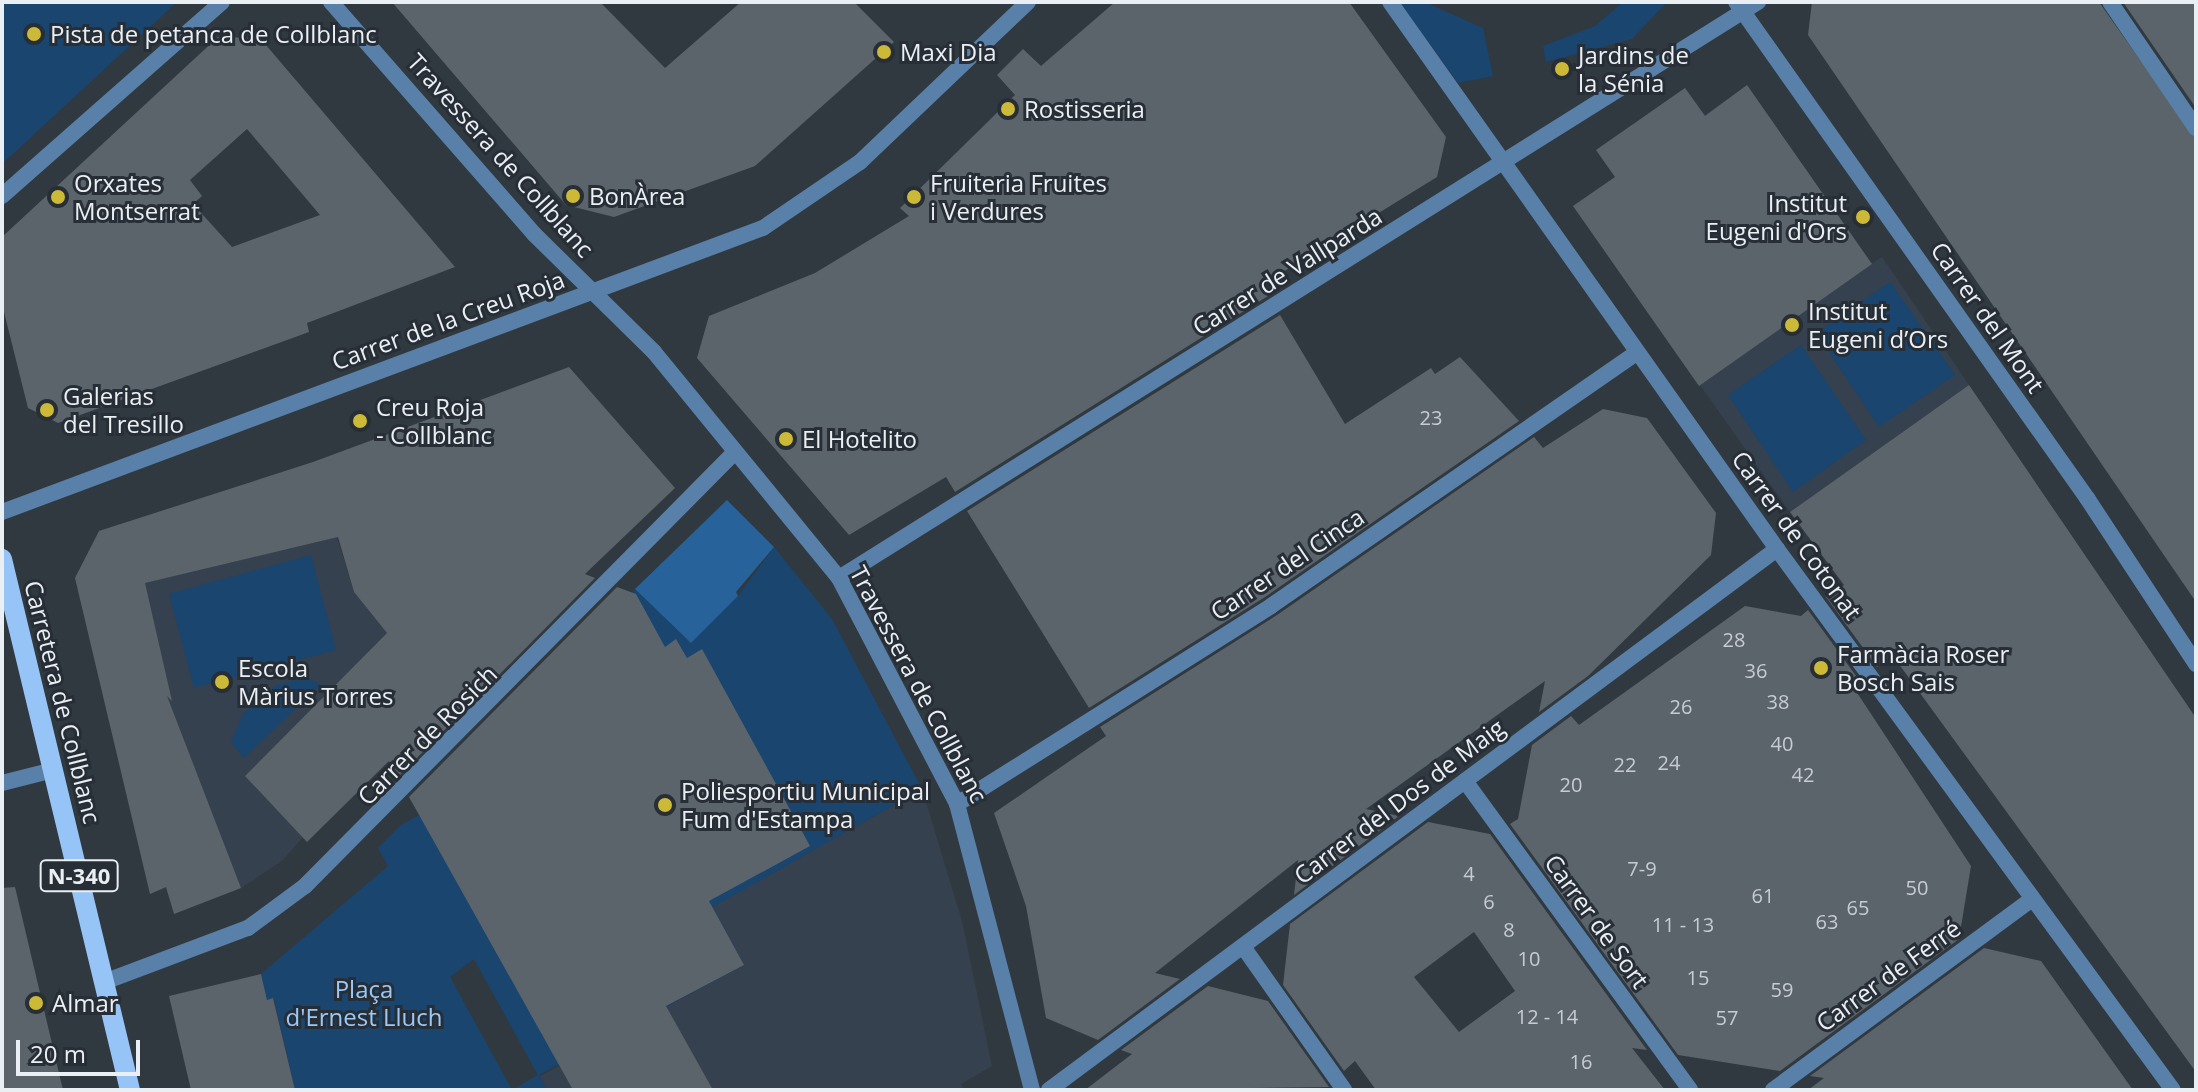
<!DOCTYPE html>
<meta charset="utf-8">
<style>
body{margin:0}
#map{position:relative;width:2198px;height:1092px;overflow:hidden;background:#313940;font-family:"Open Sans",sans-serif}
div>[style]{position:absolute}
.built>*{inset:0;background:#35414e}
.green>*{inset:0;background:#19456f}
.forest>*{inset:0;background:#28629a}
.building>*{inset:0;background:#5b636b}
.minor>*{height:16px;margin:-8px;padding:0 8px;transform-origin:8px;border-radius:8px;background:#5980a8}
.primary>*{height:20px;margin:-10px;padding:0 10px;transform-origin:10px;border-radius:10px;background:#96c4f6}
.dots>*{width:22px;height:22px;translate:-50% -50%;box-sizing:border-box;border:4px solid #272e36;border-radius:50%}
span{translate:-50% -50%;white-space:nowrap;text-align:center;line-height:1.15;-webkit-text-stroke:6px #272e36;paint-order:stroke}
.number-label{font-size:20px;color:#c6ccd2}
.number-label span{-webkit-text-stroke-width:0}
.shield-label span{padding:2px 6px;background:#272e36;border:2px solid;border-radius:6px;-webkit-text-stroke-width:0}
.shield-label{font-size:22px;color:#eaeff4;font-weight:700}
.poi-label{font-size:24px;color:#eaeff4}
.left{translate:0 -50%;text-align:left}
.right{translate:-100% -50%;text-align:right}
.street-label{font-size:24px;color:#eaeff4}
.park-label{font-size:24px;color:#9ac8f7}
.frame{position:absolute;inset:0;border:4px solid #eaeff4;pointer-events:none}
.scale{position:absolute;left:16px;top:1040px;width:124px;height:36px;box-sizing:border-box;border:4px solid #eaeff4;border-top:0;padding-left:10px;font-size:24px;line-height:28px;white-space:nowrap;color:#eaeff4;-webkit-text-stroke:6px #272e36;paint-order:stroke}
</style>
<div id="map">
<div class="built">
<div style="clip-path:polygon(1747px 85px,1871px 264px,1882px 257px,1969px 385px,1790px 512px,1573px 206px,1615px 177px,1596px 150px,1685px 88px,1705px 115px)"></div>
<div style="clip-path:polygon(313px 462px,354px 592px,387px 633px,245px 776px,303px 837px,283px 860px,241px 888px,174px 914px,166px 888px,150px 894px,75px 578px,99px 531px)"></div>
<div style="clip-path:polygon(922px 789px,962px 921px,992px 1066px,961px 1084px,964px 1090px,515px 1090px,743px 965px,712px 907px)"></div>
</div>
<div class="green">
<div style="clip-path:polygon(2px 2px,177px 2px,2px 164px)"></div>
<div style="clip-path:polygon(1399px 2px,1425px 2px,1483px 28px,1493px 76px,1458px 83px)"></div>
<div style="clip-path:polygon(1623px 2px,1667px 2px,1632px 39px,1546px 62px,1543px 46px,1595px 26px)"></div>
<div style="clip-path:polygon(1890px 282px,1955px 375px,1879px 427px,1816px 333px)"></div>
<div style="clip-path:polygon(1801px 345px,1866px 440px,1793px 492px,1728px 395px)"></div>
<div style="clip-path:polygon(evenodd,774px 547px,832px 619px,922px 789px,713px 907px,744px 965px,539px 1075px,547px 1090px,295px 1090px,274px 999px,267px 1000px,261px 974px,388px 866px,378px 848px,401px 825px,456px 795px,443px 777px,635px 589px,691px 643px,738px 596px,774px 547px,474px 959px,538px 1075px,512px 1090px,450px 977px,474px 959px)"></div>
<div style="clip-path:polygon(311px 555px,336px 650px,194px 688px,169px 594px)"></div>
<div style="clip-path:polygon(304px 678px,321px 684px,244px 758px,231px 742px,243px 714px,276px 685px)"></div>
</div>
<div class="forest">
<div style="clip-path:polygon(727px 500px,774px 547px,736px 592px,738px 596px,691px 643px,635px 589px)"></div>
</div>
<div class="building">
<div style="clip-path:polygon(392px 2px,600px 2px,665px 68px,741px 2px,854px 2px,894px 42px,755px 166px,614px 217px,566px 205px)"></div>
<div style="clip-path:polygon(1115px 2px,1349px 2px,1446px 137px,1437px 177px,1262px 285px,1268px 296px,955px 492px,946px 477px,849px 535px,697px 358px,709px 316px,815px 273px,909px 216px,900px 208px,1015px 95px,997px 75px,1023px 49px,1041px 66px)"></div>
<div style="clip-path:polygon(1812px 2px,2099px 2px,2196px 139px,2196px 602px,1808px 35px)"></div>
<div style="clip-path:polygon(2123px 2px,2196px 2px,2196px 108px)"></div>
<div style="clip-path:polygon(evenodd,218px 37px,260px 38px,455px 267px,307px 323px,309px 332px,58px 423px,28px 408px,2px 304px,2px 237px,218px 37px,247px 129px,320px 215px,232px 247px,193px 204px,202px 196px,190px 180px,247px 129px)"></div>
<div style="clip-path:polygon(1747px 85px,1872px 264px,1699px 386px,1573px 206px,1615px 177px,1596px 150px,1685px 88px,1705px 116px)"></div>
<div style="clip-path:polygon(1280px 315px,1345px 424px,1431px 368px,1435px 374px,1460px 357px,1519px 421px,1265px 597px,1089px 708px,967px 511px)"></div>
<div style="clip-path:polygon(569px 367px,675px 488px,585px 574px,595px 578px,398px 777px,389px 761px,307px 842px,245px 776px,387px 633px,354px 592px,338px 537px,145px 583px,172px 701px,167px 696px,241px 888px,174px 914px,166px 887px,150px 894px,75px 578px,99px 531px,313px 462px)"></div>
<div style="clip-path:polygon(1969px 385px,2196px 718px,2196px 1072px,1893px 656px,1877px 667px,1826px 597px,1844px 585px,1790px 512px)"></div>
<div style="clip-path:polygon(1603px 409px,1647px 418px,1716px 513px,1711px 555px,1588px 676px,1539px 712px,1545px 681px,1366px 809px,1399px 816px,1294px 895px,1298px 860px,1155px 973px,1180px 979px,1098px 1040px,1046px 1018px,1026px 906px,994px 813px,1106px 736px,1100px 727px,1277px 615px,1534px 437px,1543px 448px)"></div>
<div style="clip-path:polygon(617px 587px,636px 594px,665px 647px,676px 639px,687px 658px,702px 649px,810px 846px,709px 901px,744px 965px,666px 1006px,713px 1090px,573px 1090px,409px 797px)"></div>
<div style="clip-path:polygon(1745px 606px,1801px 616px,1808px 610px,1859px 680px,1852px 685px,1971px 866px,1959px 939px,1780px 1071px,1678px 1055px,1510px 824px,1518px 819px,1532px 745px,1571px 716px,1579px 725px)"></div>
<div style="clip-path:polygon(evenodd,1428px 822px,1490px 834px,1647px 1050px,1632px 1048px,1665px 1090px,1376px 1090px,1355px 1061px,1344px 1071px,1283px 985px,1290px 924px,1428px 822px,1474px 932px,1515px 991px,1459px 1032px,1414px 977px,1474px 932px)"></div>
<div style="clip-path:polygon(15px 887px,58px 1069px,63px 1090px,2px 1090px,2px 888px)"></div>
<div style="clip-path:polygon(1984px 948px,2041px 961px,2133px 1090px,1808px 1090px,1824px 1078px,1810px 1076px)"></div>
<div style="clip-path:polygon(261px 974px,267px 1000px,273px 998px,295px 1090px,191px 1090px,169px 996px)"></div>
<div style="clip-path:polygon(1208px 986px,1268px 1001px,1329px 1087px,1085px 1090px,1132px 1054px,1121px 1050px)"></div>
</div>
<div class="minor">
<div style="left:331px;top:2px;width:308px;rotate:48.8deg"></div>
<div style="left:534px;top:234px;width:168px;rotate:44.5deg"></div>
<div style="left:654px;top:352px;width:292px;rotate:50.7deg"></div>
<div style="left:839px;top:578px;width:255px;rotate:62.4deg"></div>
<div style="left:957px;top:804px;width:296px;rotate:75.3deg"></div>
<div style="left:1390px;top:2px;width:670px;rotate:54.72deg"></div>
<div style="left:1777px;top:549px;width:670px;rotate:53.8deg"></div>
<div style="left:1736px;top:2px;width:608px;rotate:54.71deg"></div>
<div style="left:2087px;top:498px;width:199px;rotate:56.7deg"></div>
<div style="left:2110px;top:2px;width:153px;rotate:55.7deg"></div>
<div style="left:2px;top:196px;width:293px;rotate:-41.4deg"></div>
<div style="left:2px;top:512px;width:812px;rotate:-20.47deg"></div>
<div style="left:763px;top:228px;width:117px;rotate:-34.2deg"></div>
<div style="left:860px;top:162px;width:232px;rotate:-43.6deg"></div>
<div style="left:839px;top:578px;width:1085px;rotate:-32.08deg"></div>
<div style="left:1465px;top:781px;width:382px;rotate:53.9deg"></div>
<div style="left:2px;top:783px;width:53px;rotate:-14.3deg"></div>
<div style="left:957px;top:804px;width:371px;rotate:-32.2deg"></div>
<div style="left:1271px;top:606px;width:445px;rotate:-34.7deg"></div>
<div style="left:1244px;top:948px;width:174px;rotate:54.8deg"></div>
<div style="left:104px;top:982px;width:154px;rotate:-20.6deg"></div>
<div style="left:248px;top:928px;width:71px;rotate:-36.4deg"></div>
<div style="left:305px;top:886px;width:611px;rotate:-45.27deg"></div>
<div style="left:1049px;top:1090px;width:907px;rotate:-36.62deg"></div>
<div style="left:1773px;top:1090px;width:322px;rotate:-36.4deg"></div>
</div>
<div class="primary">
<div style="left:2px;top:559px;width:546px;rotate:76.45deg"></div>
</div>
<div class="dots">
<div style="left:34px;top:34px;background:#cdb938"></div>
<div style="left:884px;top:52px;background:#cdb938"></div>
<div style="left:1562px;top:69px;background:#cdb938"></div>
<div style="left:1008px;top:109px;background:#cdb938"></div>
<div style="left:573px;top:196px;background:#cdb938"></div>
<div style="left:58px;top:197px;background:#cdb938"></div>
<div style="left:914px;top:197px;background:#cdb938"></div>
<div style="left:1863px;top:217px;background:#cdb938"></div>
<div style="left:1792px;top:325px;background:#cdb938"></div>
<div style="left:47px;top:410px;background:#cdb938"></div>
<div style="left:360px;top:421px;background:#cdb938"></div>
<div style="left:786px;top:439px;background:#cdb938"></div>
<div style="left:1821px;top:668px;background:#cdb938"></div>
<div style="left:222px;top:682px;background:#cdb938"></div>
<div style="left:665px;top:805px;background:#cdb938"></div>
<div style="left:36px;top:1003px;background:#cdb938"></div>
</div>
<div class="number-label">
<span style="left:1431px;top:417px">23</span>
<span style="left:1734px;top:639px">28</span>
<span style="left:1756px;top:670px">36</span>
<span style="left:1778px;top:701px">38</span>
<span style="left:1681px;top:706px">26</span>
<span style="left:1782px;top:743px">40</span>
<span style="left:1669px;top:762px">24</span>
<span style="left:1625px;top:764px">22</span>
<span style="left:1803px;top:774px">42</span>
<span style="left:1571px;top:784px">20</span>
<span style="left:1642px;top:868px">7-9</span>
<span style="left:1469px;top:873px">4</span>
<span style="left:1917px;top:887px">50</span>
<span style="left:1763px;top:895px">61</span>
<span style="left:1489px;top:901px">6</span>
<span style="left:1858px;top:907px">65</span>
<span style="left:1827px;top:921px">63</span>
<span style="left:1683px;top:924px">11 - 13</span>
<span style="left:1509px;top:929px">8</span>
<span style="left:1529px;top:958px">10</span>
<span style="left:1698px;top:977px">15</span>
<span style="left:1782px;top:989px">59</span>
<span style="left:1547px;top:1016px">12 - 14</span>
<span style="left:1727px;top:1017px">57</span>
<span style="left:1581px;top:1061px">16</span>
</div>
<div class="shield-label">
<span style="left:79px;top:876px">N-340</span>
</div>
<div class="poi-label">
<span class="left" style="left:50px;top:34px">Pista de petanca de Collblanc</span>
<span class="left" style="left:900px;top:52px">Maxi Dia</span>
<span class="left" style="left:1578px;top:69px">Jardins de<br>la Sénia</span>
<span class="left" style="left:1024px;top:109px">Rostisseria</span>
<span class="left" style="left:74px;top:197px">Orxates<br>Montserrat</span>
<span class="left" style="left:930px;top:197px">Fruiteria Fruites<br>i Verdures</span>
<span class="left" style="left:589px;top:196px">BonÀrea</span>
<span class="right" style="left:1847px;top:217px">Institut<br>Eugeni d'Ors</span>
<span class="left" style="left:1808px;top:325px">Institut<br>Eugeni d’Ors</span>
<span class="left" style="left:63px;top:410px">Galerias<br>del Tresillo</span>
<span class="left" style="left:376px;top:421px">Creu Roja<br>- Collblanc</span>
<span class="left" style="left:802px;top:439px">El Hotelito</span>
<span class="left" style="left:1837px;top:668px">Farmàcia Roser<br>Bosch Sais</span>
<span class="left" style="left:238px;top:682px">Escola<br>Màrius Torres</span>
<span class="left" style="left:681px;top:805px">Poliesportiu Municipal<br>Fum d'Estampa</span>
<span class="left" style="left:52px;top:1003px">Almar</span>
</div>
<div class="street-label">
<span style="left:501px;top:155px;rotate:48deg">Travessera de Collblanc</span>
<span style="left:1287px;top:271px;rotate:-32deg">Carrer de Vallparda</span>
<span style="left:1988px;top:317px;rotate:55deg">Carrer del Mont</span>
<span style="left:448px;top:320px;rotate:-20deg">Carrer de la Creu Roja</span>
<span style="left:1797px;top:535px;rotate:54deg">Carrer de Cotonat</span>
<span style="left:1287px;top:564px;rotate:-34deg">Carrer del Cinca</span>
<span style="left:919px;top:684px;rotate:62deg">Travessera de Collblanc</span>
<span style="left:63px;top:702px;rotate:76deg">Carretera de Collblanc</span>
<span style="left:427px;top:735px;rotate:-45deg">Carrer de Rosich</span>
<span style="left:1399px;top:801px;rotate:-37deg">Carrer del Dos de Maig</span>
<span style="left:1597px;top:921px;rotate:54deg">Carrer de Sort</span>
<span style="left:1888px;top:975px;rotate:-36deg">Carrer de Ferré</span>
</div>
<div class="park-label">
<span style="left:364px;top:1003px">Plaça<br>d'Ernest Lluch</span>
</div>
<div class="frame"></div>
<div class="scale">20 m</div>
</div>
